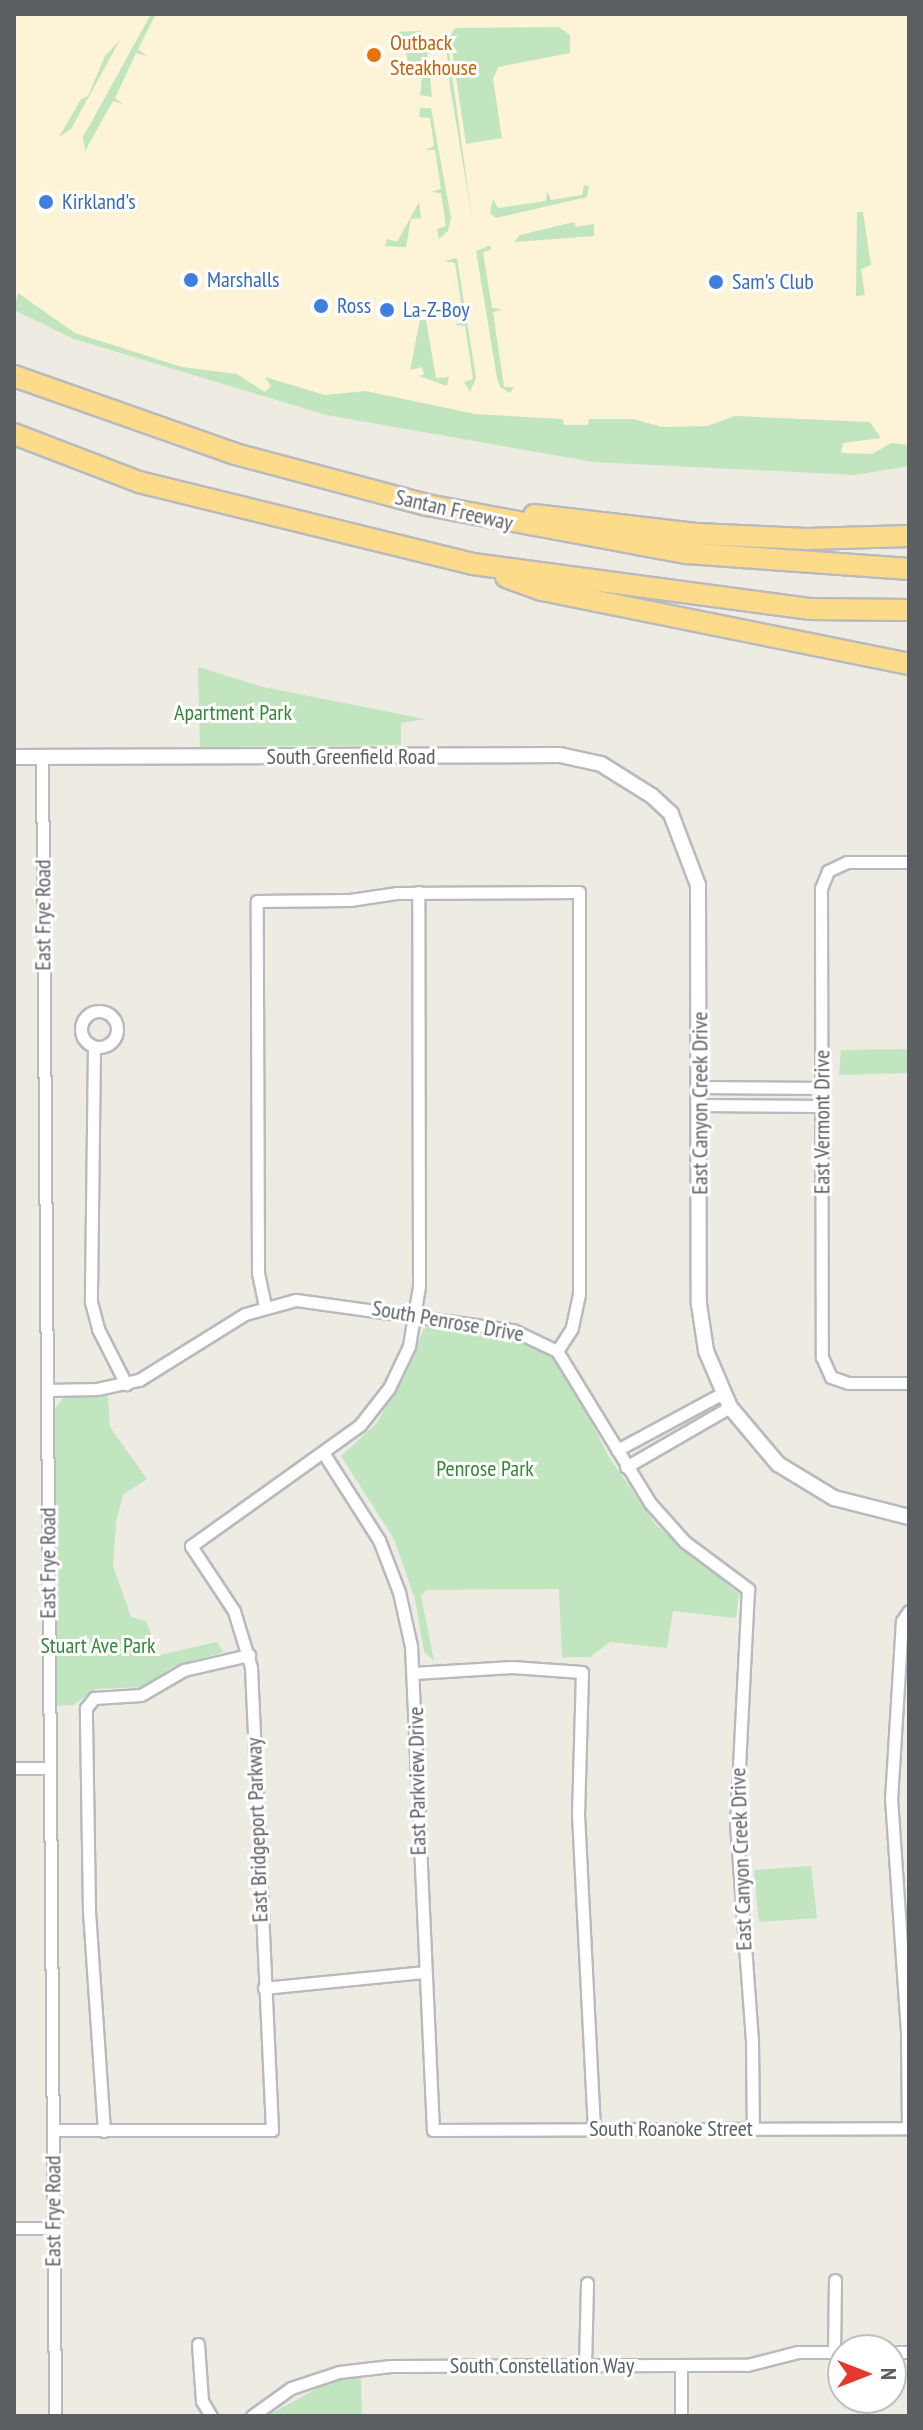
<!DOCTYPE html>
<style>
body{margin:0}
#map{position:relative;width:923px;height:2430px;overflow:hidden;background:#edebe2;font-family:"PT Sans Narrow",sans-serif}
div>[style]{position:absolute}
.commercial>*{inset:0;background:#fdf3d7}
.green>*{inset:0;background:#c0e5bf}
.roads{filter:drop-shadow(2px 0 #b8babf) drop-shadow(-2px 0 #b8babf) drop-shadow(0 2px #b8babf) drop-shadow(0 -2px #b8babf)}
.minor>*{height:11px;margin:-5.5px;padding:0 5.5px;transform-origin:5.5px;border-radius:5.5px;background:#fff}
.minor>.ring{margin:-5.5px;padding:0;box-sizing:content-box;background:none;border:11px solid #fff;border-radius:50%}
.tertiary>*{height:14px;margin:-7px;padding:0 7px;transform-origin:7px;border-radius:7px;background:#fff}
.motorway>*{height:20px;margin:-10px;padding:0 10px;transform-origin:10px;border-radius:10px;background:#fcdb8b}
.dots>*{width:22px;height:22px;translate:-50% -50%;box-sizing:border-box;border:4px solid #fff;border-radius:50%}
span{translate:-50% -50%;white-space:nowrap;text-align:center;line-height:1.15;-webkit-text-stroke:6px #fff;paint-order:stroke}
.food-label{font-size:22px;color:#c56008}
.left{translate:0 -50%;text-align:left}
.shop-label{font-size:22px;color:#366cbe}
.street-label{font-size:22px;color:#5b5f63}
.park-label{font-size:22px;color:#368637}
.frame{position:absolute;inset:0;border:16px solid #5b5f63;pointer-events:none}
.north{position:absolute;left:827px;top:2334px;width:80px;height:80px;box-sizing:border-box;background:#fff;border:2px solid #bdbfc1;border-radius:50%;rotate:90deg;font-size:22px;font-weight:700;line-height:32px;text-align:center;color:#5b5f63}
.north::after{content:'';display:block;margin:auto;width:28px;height:36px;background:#e7372e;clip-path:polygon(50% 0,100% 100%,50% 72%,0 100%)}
</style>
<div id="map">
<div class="commercial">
<div style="clip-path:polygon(14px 14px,909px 14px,909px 466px,326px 415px,74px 339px,14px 310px)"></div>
</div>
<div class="green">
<div style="clip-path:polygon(151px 14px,156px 14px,138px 49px,147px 56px,136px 53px,115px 98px,123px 104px,113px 101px,85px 151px,83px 137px)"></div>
<div style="clip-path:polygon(559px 27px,570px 35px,570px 53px,498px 67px,493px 79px,502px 138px,466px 144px,450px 36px,455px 28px)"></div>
<div style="clip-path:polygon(420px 31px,426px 41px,432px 97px,420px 95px,423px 67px,409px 66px,402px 38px,393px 38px,393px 32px)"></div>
<div style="clip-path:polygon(120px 40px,71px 129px,59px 137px,81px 99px,88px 96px,105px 56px)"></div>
<div style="clip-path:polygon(447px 53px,449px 53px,472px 218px,450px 87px)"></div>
<div style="clip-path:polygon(431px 108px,451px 218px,448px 231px,439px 239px,437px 229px,446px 226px,441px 193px,431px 192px,441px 189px,435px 150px,425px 150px,434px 146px,430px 118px,419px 117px,420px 108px)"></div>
<div style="clip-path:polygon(584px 185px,589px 186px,587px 197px,496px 218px,490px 213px,493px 199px,498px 208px,546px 201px,547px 191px,551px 200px,582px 195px)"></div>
<div style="clip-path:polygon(419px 202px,421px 218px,411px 219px,406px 247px,385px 246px,387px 239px,397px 242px)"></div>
<div style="clip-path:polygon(857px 212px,863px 212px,871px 265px,861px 269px,865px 295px,856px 296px)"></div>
<div style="clip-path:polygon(574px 222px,576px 227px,594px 224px,594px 236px,514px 242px,520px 235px)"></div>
<div style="clip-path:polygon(491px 245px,491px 250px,483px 252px,492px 308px,502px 309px,493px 312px,504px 387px,514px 387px,510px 393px,500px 387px,497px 378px,476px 251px)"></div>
<div style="clip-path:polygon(457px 258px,476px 378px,470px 392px,464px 382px,473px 379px,465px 326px,454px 325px,464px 322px,455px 263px,444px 261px)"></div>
<div style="clip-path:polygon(18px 293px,75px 333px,182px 367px,237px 374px,265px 392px,271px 386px,265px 377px,325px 395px,366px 391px,475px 414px,563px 419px,564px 425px,588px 425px,589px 419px,633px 419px,662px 427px,707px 426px,735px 416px,870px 422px,881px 438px,843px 443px,841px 453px,872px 454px,891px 443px,909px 445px,909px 466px,855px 475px,594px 462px,326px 415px,74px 339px,14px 310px)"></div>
<div style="clip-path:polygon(420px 319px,426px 320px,436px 378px,449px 377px,447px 386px,419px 376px,424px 374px,422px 367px,410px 370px)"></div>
<div style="clip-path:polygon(198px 667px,263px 687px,425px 719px,401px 723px,401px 745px,200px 747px)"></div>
<div style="clip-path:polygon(909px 1049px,909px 1073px,839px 1075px,841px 1050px)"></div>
<div style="clip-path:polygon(436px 1324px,508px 1334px,553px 1347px,609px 1457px,656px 1525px,739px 1594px,736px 1618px,673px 1611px,667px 1648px,610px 1642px,590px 1657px,562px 1657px,559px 1589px,426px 1590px,421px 1596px,434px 1661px,424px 1651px,415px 1599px,394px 1539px,341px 1456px,376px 1424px,406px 1374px,424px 1328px)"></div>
<div style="clip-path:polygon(108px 1396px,110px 1427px,147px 1479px,123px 1495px,116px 1523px,113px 1566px,131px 1617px,146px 1621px,159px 1655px,217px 1642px,223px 1652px,172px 1667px,144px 1687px,96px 1689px,73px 1705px,56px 1706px,53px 1411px,64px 1397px)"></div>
<div style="clip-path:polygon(811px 1866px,817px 1918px,759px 1922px,754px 1870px)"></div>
<div style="clip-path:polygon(361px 2377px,362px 2416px,267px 2416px,331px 2381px)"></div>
</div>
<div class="roads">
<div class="minor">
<div style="left:42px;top:757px;width:1659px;rotate:89.55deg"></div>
<div style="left:909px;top:862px;width:62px;rotate:180deg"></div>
<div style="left:847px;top:862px;width:21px;rotate:155deg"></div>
<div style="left:828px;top:871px;width:18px;rotate:112deg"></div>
<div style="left:821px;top:888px;width:469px;rotate:89.9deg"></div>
<div style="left:822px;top:1357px;width:22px;rotate:66deg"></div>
<div style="left:831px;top:1377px;width:18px;rotate:19deg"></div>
<div style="left:848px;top:1383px;width:61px"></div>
<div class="ring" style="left:81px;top:1011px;width:25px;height:25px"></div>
<div style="left:94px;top:1047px;width:255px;rotate:90.7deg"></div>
<div style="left:91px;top:1302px;width:28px;rotate:75deg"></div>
<div style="left:98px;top:1329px;width:62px;rotate:63deg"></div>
<div style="left:700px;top:1087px;width:121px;rotate:0.5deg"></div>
<div style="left:699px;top:1105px;width:122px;rotate:0.5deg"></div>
<div style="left:265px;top:1306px;width:34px;rotate:-102deg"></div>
<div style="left:258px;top:1273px;width:372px;rotate:-90.2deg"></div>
<div style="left:257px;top:901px;width:93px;rotate:-0.6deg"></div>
<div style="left:350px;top:900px;width:48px;rotate:-8.5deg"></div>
<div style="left:397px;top:893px;width:182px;rotate:-0.3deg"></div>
<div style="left:579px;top:892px;width:402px;rotate:90deg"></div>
<div style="left:579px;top:1294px;width:35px;rotate:102deg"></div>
<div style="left:572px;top:1328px;width:27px;rotate:123deg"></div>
<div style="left:47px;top:1390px;width:50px;rotate:-1.1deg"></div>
<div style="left:97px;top:1389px;width:43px;rotate:-12.1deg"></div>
<div style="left:139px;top:1380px;width:125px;rotate:-31.9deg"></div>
<div style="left:245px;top:1314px;width:53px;rotate:-15.4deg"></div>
<div style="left:296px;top:1300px;width:219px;rotate:7.9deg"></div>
<div style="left:513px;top:1330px;width:49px;rotate:25.5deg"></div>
<div style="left:557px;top:1351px;width:178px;rotate:58.5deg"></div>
<div style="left:650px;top:1503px;width:52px;rotate:48.1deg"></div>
<div style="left:685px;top:1542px;width:79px;rotate:36.7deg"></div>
<div style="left:748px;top:1589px;width:234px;rotate:92.9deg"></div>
<div style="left:736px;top:1823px;width:218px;rotate:85.8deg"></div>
<div style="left:752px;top:2040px;width:89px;rotate:89.4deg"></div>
<div style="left:617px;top:1450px;width:120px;rotate:-28.3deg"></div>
<div style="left:324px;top:1454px;width:102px;rotate:57.4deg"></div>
<div style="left:379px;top:1540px;width:56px;rotate:69deg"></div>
<div style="left:399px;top:1592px;width:55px;rotate:77.5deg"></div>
<div style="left:411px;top:1646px;width:484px;rotate:87.4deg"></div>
<div style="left:433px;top:2130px;width:475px;rotate:-0.2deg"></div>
<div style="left:908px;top:2128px;width:96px;rotate:-90.6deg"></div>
<div style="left:907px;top:2032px;width:233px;rotate:-93.9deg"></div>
<div style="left:891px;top:1800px;width:179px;rotate:-86.5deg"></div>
<div style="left:902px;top:1621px;width:12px;rotate:-55deg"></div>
<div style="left:626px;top:1467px;width:120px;rotate:-30deg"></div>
<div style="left:414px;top:1673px;width:98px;rotate:-3.5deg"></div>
<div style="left:512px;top:1667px;width:70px;rotate:4.1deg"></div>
<div style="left:582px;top:1672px;width:142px;rotate:91.6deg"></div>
<div style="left:578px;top:1814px;width:315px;rotate:87.1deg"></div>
<div style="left:14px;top:1768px;width:36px"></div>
<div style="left:264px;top:1988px;width:162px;rotate:-5.7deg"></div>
<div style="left:53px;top:2130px;width:219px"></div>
<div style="left:272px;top:2130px;width:463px;rotate:-92.6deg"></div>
<div style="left:251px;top:1667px;width:59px;rotate:-106.9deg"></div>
<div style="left:234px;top:1611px;width:78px;rotate:-123.5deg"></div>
<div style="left:191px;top:1546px;width:208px;rotate:-35.6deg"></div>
<div style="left:360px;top:1425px;width:47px;rotate:-51.9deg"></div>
<div style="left:389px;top:1388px;width:47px;rotate:-64.5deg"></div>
<div style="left:409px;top:1346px;width:61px;rotate:-80.5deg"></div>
<div style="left:419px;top:1286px;width:394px;rotate:-90.1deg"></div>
<div style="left:104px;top:2131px;width:222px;rotate:-93.9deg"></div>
<div style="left:89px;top:1910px;width:202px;rotate:-90.9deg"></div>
<div style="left:86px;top:1708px;width:13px;rotate:-51deg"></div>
<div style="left:94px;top:1698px;width:47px;rotate:-3.7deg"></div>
<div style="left:141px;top:1695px;width:50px;rotate:-30.2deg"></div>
<div style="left:184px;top:1670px;width:67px;rotate:-13deg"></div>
<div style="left:14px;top:2228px;width:39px"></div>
<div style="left:198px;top:2344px;width:57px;rotate:86deg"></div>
<div style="left:202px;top:2401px;width:17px;rotate:59deg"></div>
<div style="left:834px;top:2352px;width:72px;rotate:-89.2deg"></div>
<div style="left:891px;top:2352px;width:18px"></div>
<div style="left:585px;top:2366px;width:83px;rotate:-88.6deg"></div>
<div style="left:681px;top:2366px;width:50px;rotate:90deg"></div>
<div style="left:252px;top:2416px;width:48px;rotate:-35.7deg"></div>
<div style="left:291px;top:2388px;width:51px;rotate:-18.4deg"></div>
<div style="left:339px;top:2372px;width:52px;rotate:-6.6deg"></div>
<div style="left:391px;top:2366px;width:356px;rotate:-0.2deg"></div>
<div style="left:747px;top:2365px;width:53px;rotate:-14.3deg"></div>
<div style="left:798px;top:2352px;width:45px"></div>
</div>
<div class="tertiary">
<div style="left:14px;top:757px;width:546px;rotate:-0.21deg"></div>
<div style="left:560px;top:755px;width:42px;rotate:12.4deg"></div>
<div style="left:601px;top:764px;width:60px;rotate:32.1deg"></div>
<div style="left:652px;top:796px;width:26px;rotate:43deg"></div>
<div style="left:671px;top:814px;width:76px;rotate:69.2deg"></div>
<div style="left:698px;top:885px;width:419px;rotate:89.9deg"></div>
<div style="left:699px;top:1304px;width:48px;rotate:81.5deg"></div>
<div style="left:706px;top:1351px;width:61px;rotate:66.8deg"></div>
<div style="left:730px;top:1407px;width:75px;rotate:49.9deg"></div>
<div style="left:778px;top:1464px;width:66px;rotate:31.3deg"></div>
<div style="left:834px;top:1498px;width:77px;rotate:14.2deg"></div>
</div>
<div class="motorway">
<div style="left:14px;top:376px;width:234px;rotate:19.4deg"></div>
<div style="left:235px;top:454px;width:199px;rotate:14.9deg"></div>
<div style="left:427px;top:505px;width:264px;rotate:10.5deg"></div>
<div style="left:687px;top:553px;width:223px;rotate:4.1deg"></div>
<div style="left:14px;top:434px;width:134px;rotate:21deg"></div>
<div style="left:139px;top:482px;width:344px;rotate:13.8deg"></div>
<div style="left:473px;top:564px;width:339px;rotate:7.6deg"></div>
<div style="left:809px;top:609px;width:100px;rotate:0.6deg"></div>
<div style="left:534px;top:515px;width:163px;rotate:6.7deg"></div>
<div style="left:696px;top:534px;width:111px;rotate:2.6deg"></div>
<div style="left:807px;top:539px;width:102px;rotate:-1.7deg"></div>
<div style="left:506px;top:577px;width:38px;rotate:20deg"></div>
<div style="left:542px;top:590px;width:374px;rotate:11.4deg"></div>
</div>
</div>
<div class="dots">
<div style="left:374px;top:55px;background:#e8710a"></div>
<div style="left:46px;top:202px;background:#3f7fe0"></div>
<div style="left:191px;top:280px;background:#3f7fe0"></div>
<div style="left:716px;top:282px;background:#3f7fe0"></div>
<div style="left:321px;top:306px;background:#3f7fe0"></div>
<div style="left:387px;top:310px;background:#3f7fe0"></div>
</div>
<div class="food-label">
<span class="left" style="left:390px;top:55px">Outback<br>Steakhouse</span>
</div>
<div class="shop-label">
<span class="left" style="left:62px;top:202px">Kirkland's</span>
<span class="left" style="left:207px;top:280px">Marshalls</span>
<span class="left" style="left:732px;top:282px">Sam's Club</span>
<span class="left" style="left:337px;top:306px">Ross</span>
<span class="left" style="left:403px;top:310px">La-Z-Boy</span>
</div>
<div class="street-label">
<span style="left:454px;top:510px;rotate:13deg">Santan Freeway</span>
<span style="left:351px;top:757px">South Greenfield Road</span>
<span style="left:43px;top:915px;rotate:-90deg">East Frye Road</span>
<span style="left:700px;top:1103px;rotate:-90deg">East Canyon Creek Drive</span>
<span style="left:822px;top:1122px;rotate:-90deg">East Vermont Drive</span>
<span style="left:448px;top:1321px;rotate:10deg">South Penrose Drive</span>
<span style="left:48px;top:1563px;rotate:-90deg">East Frye Road</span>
<span style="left:417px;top:1781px;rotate:-91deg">East Parkview Drive</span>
<span style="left:257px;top:1830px;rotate:-92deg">East Bridgeport Parkway</span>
<span style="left:741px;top:1859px;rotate:-92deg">East Canyon Creek Drive</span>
<span style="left:671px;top:2129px">South Roanoke Street</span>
<span style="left:53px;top:2211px;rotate:-90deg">East Frye Road</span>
<span style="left:542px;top:2366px">South Constellation Way</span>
</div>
<div class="park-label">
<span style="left:233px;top:713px">Apartment Park</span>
<span style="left:485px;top:1469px">Penrose Park</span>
<span style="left:98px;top:1646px">Stuart Ave Park</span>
</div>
<div class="frame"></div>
<div class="north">N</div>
</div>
